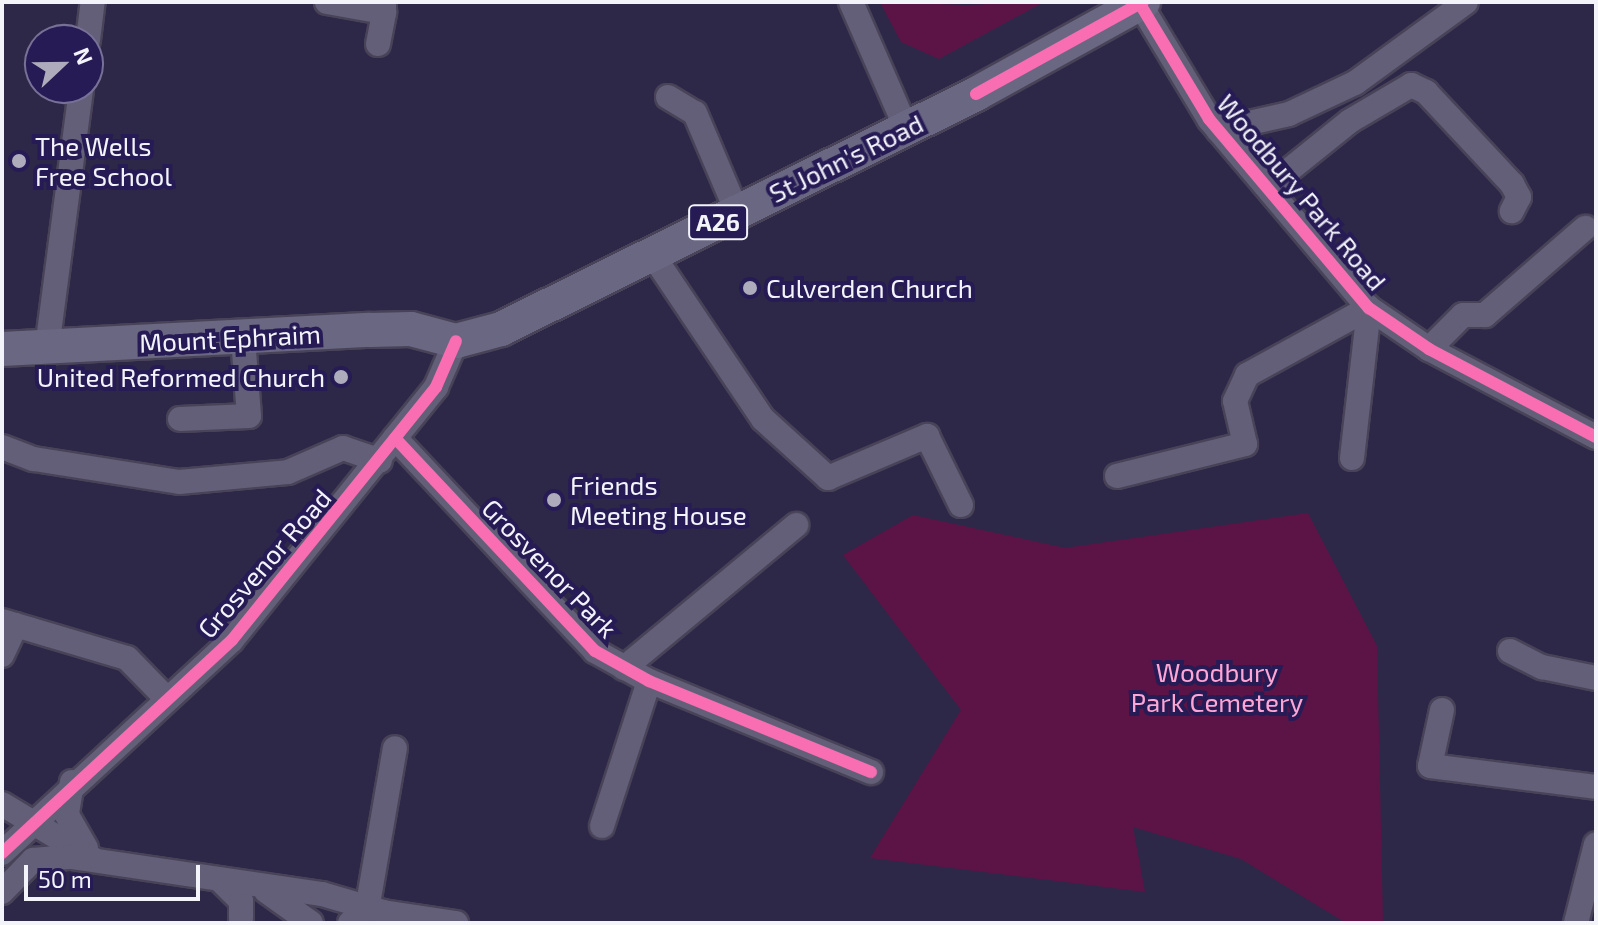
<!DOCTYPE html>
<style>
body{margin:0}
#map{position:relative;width:1598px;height:925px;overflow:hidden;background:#2e2848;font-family:"Exo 2",sans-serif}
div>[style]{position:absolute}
.green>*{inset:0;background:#5c1446}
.roads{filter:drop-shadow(2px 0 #484358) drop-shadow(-2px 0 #484358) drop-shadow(0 2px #484358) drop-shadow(0 -2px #484358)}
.minor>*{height:24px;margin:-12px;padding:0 12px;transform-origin:12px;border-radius:12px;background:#635f79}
.highway>*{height:34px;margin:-17px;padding:0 17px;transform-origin:17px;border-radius:17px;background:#6a6782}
.cycleway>*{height:12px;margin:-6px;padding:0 6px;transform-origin:6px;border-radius:6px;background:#f96db3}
.dots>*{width:22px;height:22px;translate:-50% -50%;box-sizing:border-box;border:4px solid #261b55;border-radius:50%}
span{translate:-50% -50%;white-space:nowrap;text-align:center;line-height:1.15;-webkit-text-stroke:8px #261b55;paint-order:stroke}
.shield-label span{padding:2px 6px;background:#261b55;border:2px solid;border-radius:6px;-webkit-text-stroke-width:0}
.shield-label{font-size:24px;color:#f3f3fa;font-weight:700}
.poi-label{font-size:26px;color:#f3f3fa}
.left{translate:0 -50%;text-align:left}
.right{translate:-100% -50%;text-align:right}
.street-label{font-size:26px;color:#f3f3fa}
.park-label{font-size:26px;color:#fda5d4}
.frame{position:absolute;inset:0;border:4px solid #f3f3fa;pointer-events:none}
.north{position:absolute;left:24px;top:24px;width:80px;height:80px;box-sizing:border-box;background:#261b55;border:2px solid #787197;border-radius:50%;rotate:68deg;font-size:22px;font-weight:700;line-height:32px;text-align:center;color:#f3f3fa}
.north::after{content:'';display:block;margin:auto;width:28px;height:36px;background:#aeacbc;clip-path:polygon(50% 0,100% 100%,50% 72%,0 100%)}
.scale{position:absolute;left:24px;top:865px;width:176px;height:36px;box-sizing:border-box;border:4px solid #f3f3fa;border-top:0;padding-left:10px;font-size:24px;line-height:28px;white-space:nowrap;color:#f3f3fa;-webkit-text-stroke:6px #261b55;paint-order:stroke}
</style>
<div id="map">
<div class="green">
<div style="clip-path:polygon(880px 2px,966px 5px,1044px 2px,939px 59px,901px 42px)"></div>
<div style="clip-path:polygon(1308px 513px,1377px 646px,1383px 923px,1346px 923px,1241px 859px,1133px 827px,1145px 892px,870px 858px,961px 710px,843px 555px,913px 515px,1065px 548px)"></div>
</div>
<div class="roads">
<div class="minor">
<div style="left:327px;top:2px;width:58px;rotate:10deg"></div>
<div style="left:384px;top:12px;width:10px;rotate:-90deg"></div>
<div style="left:851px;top:2px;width:137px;rotate:66.4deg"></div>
<div style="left:1140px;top:4px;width:134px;rotate:59deg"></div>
<div style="left:1209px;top:119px;width:248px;rotate:49.8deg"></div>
<div style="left:1369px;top:308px;width:73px;rotate:34.3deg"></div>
<div style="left:1429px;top:349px;width:189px;rotate:27.8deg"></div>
<div style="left:88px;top:40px;width:38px;rotate:-83deg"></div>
<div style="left:378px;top:44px;width:33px;rotate:-79deg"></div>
<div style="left:668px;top:97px;width:31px;rotate:31deg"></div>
<div style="left:695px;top:113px;width:108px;rotate:67deg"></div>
<div style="left:1218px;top:130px;width:73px;rotate:-12.7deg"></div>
<div style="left:1289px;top:114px;width:73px;rotate:-25.2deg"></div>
<div style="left:1355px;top:83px;width:137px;rotate:-36.1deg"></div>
<div style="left:1268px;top:187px;width:105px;rotate:-38.8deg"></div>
<div style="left:1350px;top:121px;width:71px;rotate:-30.5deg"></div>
<div style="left:1411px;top:85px;width:17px;rotate:25deg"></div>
<div style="left:1426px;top:92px;width:126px;rotate:46.9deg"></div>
<div style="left:1512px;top:184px;width:15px;rotate:62deg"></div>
<div style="left:1519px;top:197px;width:16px;rotate:117deg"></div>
<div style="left:652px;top:254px;width:199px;rotate:56.1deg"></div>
<div style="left:763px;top:419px;width:88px;rotate:42.2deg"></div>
<div style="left:828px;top:478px;width:108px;rotate:-23deg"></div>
<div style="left:927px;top:436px;width:77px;rotate:63.8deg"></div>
<div style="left:47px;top:348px;width:262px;rotate:-82.5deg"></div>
<div style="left:1429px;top:349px;width:48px;rotate:-45deg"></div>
<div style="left:1463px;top:315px;width:22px"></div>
<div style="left:1485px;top:315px;width:133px;rotate:-41deg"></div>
<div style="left:180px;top:419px;width:69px;rotate:-2.5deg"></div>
<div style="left:249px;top:416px;width:78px;rotate:-94.4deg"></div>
<div style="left:395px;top:438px;width:292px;rotate:46.8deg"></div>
<div style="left:595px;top:651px;width:62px;rotate:29.1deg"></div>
<div style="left:649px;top:681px;width:240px;rotate:22.3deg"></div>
<div style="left:2px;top:447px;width:34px;rotate:21deg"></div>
<div style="left:34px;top:459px;width:147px;rotate:9deg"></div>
<div style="left:179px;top:482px;width:109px;rotate:-5.2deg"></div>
<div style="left:288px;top:472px;width:60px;rotate:-23.6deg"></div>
<div style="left:343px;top:448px;width:39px;rotate:19deg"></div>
<div style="left:1352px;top:458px;width:151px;rotate:-83.5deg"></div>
<div style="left:1117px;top:476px;width:132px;rotate:-14deg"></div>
<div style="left:1245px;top:444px;width:44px;rotate:-103.1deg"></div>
<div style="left:1235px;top:401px;width:29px;rotate:-65deg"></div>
<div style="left:1247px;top:375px;width:139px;rotate:-28.8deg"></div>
<div style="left:2px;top:621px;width:130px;rotate:16.5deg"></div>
<div style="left:127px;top:658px;width:54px;rotate:45.7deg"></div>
<div style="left:1510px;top:651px;width:36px;rotate:27deg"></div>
<div style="left:1542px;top:667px;width:55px;rotate:11.5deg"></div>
<div style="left:2px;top:655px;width:33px;rotate:-65deg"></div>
<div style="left:624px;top:668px;width:224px;rotate:-39.7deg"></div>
<div style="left:1442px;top:710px;width:57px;rotate:102.1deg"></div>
<div style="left:1430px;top:766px;width:167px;rotate:7.2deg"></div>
<div style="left:72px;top:782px;width:33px;rotate:99deg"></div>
<div style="left:67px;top:815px;width:38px;rotate:60deg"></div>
<div style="left:2px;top:804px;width:106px;rotate:31.1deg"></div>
<div style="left:602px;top:826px;width:152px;rotate:-72deg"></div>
<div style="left:2px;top:853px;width:313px;rotate:-42.8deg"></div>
<div style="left:232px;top:640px;width:325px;rotate:-51.1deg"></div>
<div style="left:436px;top:387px;width:50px;rotate:-66.5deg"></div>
<div style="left:222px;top:882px;width:27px;rotate:45deg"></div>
<div style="left:241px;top:901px;width:17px;rotate:90deg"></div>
<div style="left:266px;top:891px;width:55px;rotate:35.4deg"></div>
<div style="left:2px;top:892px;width:45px;rotate:-45.9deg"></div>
<div style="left:33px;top:860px;width:38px;rotate:-5deg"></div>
<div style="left:71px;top:857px;width:254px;rotate:8.4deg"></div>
<div style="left:322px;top:894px;width:64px;rotate:16.4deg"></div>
<div style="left:368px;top:904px;width:158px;rotate:-80.2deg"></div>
<div style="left:350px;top:923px;width:35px;rotate:-18deg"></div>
<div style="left:383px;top:912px;width:74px;rotate:8.6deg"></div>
<div style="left:1576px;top:923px;width:81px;rotate:-75.8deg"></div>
</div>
<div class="highway">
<div style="left:2px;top:349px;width:368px;rotate:-3deg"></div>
<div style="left:370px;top:330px;width:41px;rotate:-1.4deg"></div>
<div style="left:411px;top:329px;width:47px;rotate:14.9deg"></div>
<div style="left:456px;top:341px;width:47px;rotate:-14.9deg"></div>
<div style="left:501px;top:329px;width:530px;rotate:-26.32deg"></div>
<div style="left:976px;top:94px;width:191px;rotate:-28.9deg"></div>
</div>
</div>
<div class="cycleway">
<div style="left:1140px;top:4px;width:134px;rotate:59deg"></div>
<div style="left:1209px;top:119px;width:248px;rotate:49.8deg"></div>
<div style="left:1369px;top:308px;width:73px;rotate:34.3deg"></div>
<div style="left:1429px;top:349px;width:189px;rotate:27.8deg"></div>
<div style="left:976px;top:94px;width:191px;rotate:-28.9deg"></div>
<div style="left:395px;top:438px;width:292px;rotate:46.8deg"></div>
<div style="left:595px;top:651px;width:62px;rotate:29.1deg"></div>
<div style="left:649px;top:681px;width:240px;rotate:22.3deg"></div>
<div style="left:2px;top:853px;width:313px;rotate:-42.8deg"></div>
<div style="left:232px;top:640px;width:325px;rotate:-51.1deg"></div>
<div style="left:436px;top:387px;width:50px;rotate:-66.5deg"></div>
</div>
<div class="dots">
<div style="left:19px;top:161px;background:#aeacbc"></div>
<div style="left:750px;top:288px;background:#aeacbc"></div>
<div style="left:341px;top:377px;background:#aeacbc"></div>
<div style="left:554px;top:500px;background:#aeacbc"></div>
</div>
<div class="shield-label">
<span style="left:718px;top:222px">A26</span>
</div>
<div class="poi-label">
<span class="left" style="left:35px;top:161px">The Wells<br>Free School</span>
<span class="left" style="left:766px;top:288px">Culverden Church</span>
<span class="right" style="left:325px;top:377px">United Reformed Church</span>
<span class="left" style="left:570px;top:500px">Friends<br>Meeting House</span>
</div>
<div class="street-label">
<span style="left:846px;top:158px;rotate:-26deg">St John's Road</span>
<span style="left:1302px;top:192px;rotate:50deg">Woodbury Park Road</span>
<span style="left:230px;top:338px;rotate:-3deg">Mount Ephraim</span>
<span style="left:264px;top:563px;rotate:-49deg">Grosvenor Road</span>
<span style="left:550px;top:568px;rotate:46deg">Grosvenor Park</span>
</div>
<div class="park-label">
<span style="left:1217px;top:687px">Woodbury<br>Park Cemetery</span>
</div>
<div class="frame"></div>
<div class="north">N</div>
<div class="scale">50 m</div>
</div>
